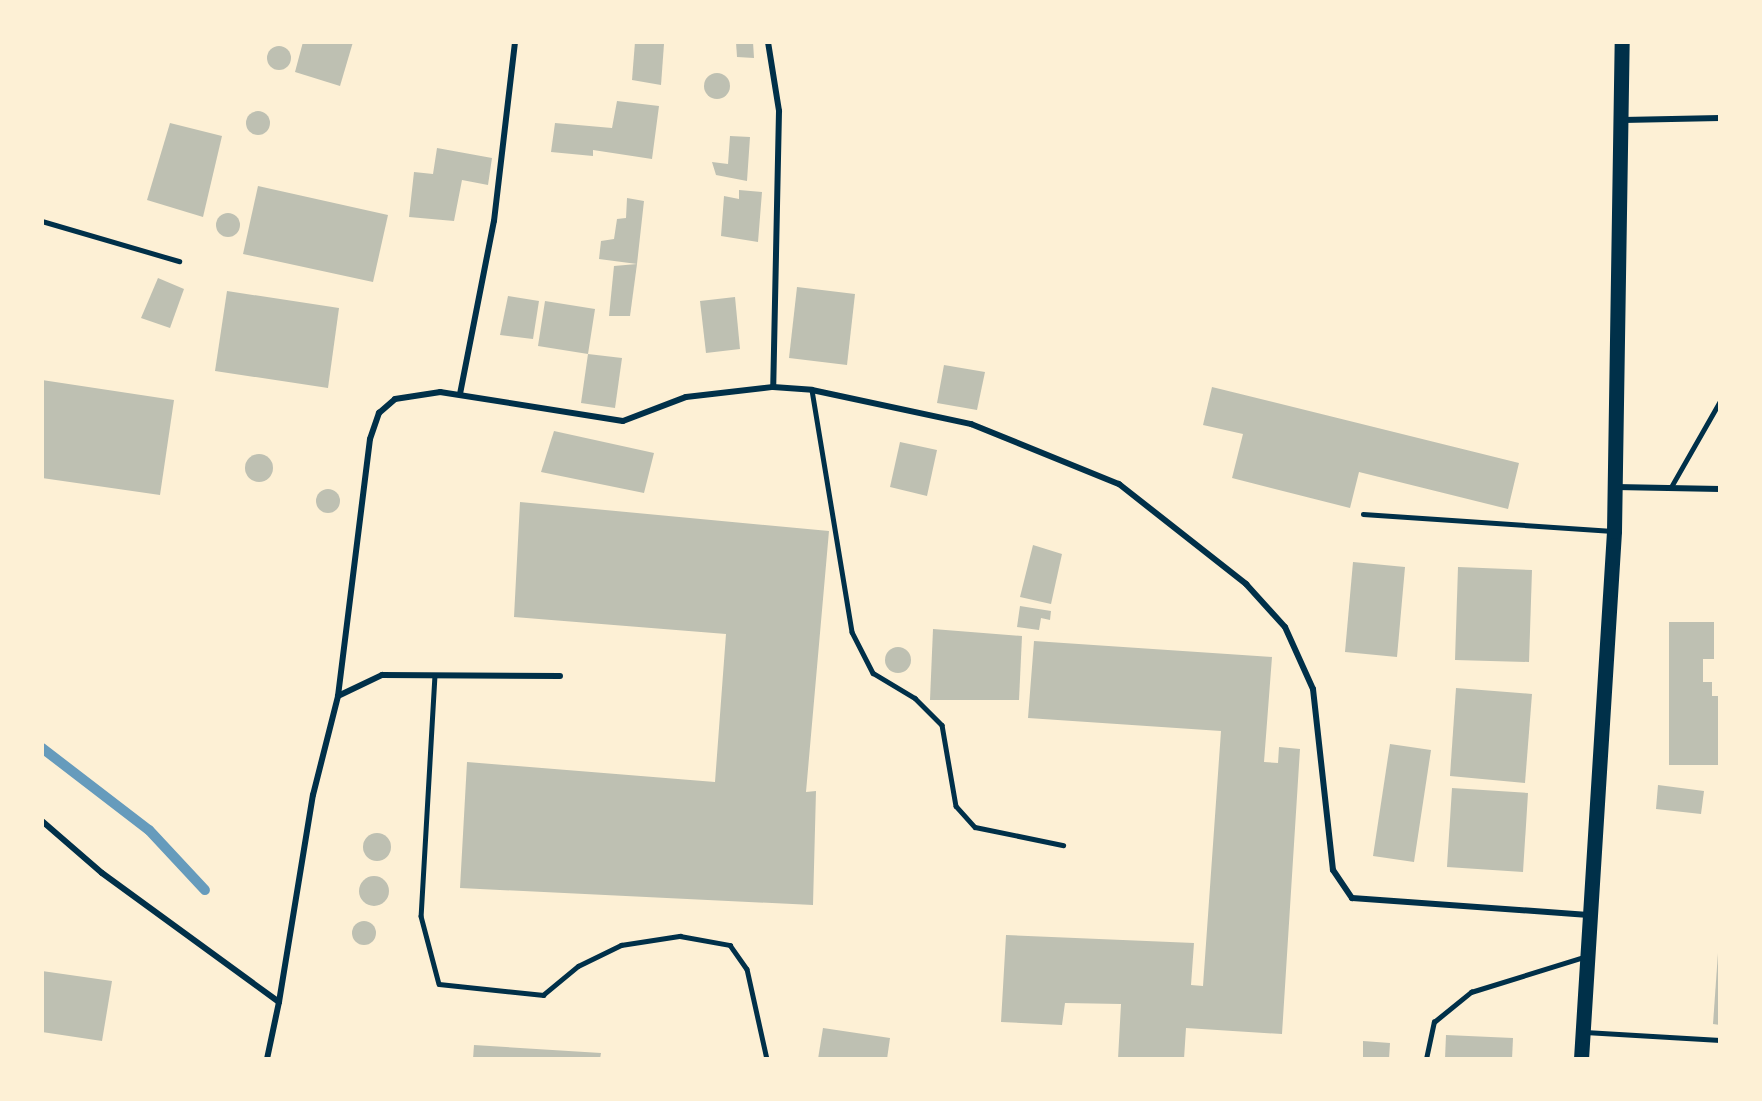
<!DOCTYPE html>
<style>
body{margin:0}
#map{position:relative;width:1762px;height:1101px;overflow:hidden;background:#fdf0d5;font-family:Bitter,serif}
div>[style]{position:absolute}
.stream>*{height:10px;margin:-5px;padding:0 5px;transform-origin:5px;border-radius:5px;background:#669bbc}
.building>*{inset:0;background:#bec0b2}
.round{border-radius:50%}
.service>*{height:4.5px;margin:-2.25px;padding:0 2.25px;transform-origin:2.25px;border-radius:2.25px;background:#003049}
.minor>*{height:6px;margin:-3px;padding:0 3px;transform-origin:3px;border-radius:3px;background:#003049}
.primary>*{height:15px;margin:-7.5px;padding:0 7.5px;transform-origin:7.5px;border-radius:7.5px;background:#003049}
span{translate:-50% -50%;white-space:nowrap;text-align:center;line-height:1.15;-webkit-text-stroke:6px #fdf0d5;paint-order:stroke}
.frame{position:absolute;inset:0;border:44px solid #fdf0d5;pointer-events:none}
</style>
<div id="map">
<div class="stream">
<div style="left:42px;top:748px;width:135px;rotate:37.5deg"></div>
<div style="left:149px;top:830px;width:82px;rotate:47deg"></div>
</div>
<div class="building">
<div style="clip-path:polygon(303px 42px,353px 42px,340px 86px,295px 72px)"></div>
<div style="clip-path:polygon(635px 42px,664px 44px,661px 85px,632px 80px)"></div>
<div style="clip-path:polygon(736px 42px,753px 42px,754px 58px,737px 57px)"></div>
<div class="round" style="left:267px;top:46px;width:24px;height:24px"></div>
<div class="round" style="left:704px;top:73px;width:26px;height:26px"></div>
<div style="clip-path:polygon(617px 101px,659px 106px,652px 159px,593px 150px,593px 156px,551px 152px,555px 123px,612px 128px)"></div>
<div class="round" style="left:246px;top:111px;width:24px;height:24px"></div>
<div style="clip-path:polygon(170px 123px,222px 136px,203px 217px,147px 200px)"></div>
<div style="clip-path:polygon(730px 136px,750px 137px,747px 181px,716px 175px,712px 162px,728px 164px)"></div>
<div style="clip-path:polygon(437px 148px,492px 158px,488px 185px,462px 180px,454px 221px,409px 217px,414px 172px,433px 174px)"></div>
<div style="clip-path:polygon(258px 186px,388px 215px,373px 282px,243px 254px)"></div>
<div style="clip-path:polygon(739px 190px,762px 192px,758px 242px,721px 236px,724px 196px,739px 199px)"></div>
<div style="clip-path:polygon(627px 198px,644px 201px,637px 264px,599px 259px,601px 241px,614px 239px,617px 219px,626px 218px)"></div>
<div class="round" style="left:216px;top:213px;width:24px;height:24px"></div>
<div style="clip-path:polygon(637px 264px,630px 316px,609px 316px,614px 266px)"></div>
<div style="clip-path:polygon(158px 278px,184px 289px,170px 328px,141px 318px)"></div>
<div style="clip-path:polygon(797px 287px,855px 294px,847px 365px,789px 358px)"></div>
<div style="clip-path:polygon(227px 291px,339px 308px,328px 388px,215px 371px)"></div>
<div style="clip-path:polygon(508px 296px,539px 301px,533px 339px,500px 335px)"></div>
<div style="clip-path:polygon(735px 297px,740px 349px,706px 353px,700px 301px)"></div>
<div style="clip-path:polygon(545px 301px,595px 309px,588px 354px,538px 346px)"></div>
<div style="clip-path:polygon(588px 354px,622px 358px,615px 408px,581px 403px)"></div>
<div style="clip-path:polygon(944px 365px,985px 372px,977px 410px,937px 403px)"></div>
<div style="clip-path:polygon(42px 380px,174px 400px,160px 495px,42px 478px)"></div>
<div style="clip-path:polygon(1212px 387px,1519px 463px,1508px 509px,1359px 472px,1350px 508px,1232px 478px,1243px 434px,1203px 425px)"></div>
<div style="clip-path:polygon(554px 431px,654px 453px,644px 493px,541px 472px)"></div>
<div style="clip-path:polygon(900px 442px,937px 450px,927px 496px,890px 487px)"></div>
<div class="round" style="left:245px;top:454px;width:28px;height:28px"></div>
<div class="round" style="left:316px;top:489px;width:24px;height:24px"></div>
<div style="clip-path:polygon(520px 502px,829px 531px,806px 792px,816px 791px,813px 905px,460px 888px,467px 762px,715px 782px,726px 634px,514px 617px)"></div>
<div style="clip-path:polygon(1033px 545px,1062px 554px,1051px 604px,1020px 597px)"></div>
<div style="clip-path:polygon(1353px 562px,1405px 567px,1397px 657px,1345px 652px)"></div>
<div style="clip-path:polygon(1458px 567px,1532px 570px,1529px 662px,1455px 660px)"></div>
<div style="clip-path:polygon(1020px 606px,1051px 611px,1050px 620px,1041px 618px,1039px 630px,1017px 627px)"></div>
<div style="clip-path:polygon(1669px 622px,1714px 622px,1714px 659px,1703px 659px,1703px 682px,1712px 682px,1712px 696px,1718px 696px,1720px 765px,1669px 765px)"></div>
<div style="clip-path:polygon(933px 629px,1022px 636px,1019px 700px,930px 700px)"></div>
<div style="clip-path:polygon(1034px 641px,1272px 657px,1264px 762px,1278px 763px,1279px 747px,1300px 749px,1282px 1034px,1186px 1028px,1184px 1059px,1118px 1059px,1121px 1004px,1065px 1003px,1062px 1025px,1001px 1022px,1006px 935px,1194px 943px,1191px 985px,1203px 986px,1221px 731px,1028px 718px)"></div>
<div class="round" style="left:885px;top:647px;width:26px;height:26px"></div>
<div style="clip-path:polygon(1456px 688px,1532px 694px,1525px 783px,1450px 776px)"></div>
<div style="clip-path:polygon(1390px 744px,1431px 750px,1414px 862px,1373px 856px)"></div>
<div style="clip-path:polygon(1658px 785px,1704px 791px,1701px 814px,1656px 809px)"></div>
<div style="clip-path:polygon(1452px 788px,1528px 793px,1523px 872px,1447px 867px)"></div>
<div class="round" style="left:363px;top:833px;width:28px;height:28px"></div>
<div class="round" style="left:359px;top:876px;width:30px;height:30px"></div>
<div class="round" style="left:352px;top:921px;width:24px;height:24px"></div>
<div style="clip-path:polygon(1718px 953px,1720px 953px,1720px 1025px,1713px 1024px)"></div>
<div style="clip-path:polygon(42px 971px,112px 981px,102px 1041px,42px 1032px)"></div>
<div style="clip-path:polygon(823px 1028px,890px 1038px,887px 1059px,818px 1059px)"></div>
<div style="clip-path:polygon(1446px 1035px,1513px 1038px,1512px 1059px,1445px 1059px)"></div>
<div style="clip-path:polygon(1363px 1041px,1390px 1043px,1389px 1059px,1363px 1059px)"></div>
<div style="clip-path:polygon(474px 1045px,601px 1053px,600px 1059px,473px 1059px)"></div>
</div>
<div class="service">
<div style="left:42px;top:221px;width:143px;rotate:16.3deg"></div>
<div style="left:812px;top:390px;width:245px;rotate:80.6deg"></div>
<div style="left:852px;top:632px;width:46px;rotate:62.9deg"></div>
<div style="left:873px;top:673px;width:49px;rotate:30.8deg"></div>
<div style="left:915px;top:698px;width:38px;rotate:45deg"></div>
<div style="left:942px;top:725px;width:82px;rotate:80.2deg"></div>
<div style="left:956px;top:806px;width:28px;rotate:48deg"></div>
<div style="left:975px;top:827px;width:90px;rotate:11.6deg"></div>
<div style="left:1671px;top:487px;width:99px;rotate:-60.3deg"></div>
<div style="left:1363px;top:514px;width:250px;rotate:3.9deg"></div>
<div style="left:435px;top:675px;width:241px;rotate:93.3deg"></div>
<div style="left:421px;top:916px;width:70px;rotate:75.2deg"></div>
<div style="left:439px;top:984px;width:105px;rotate:6deg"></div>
<div style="left:543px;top:995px;width:45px;rotate:-39.6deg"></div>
<div style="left:578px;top:966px;width:48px;rotate:-26deg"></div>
<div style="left:621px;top:945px;width:60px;rotate:-8.7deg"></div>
<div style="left:680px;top:936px;width:51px;rotate:10.2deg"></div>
<div style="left:730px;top:945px;width:29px;rotate:55deg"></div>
<div style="left:747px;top:969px;width:92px;rotate:77.5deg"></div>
<div style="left:1585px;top:1032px;width:135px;rotate:3.4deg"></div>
<div style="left:1426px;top:1059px;width:38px;rotate:-78deg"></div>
<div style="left:1434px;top:1022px;width:48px;rotate:-39deg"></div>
<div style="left:1471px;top:992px;width:118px;rotate:-17.2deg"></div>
</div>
<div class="minor">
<div style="left:768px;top:42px;width:70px;rotate:80.9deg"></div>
<div style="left:779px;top:111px;width:276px;rotate:91.2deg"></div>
<div style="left:1623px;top:120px;width:97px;rotate:-1.2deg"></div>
<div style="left:460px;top:394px;width:176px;rotate:-78.9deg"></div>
<div style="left:494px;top:221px;width:180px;rotate:-83.3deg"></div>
<div style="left:1616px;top:487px;width:104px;rotate:1.1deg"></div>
<div style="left:338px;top:696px;width:259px;rotate:-82.9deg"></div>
<div style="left:370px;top:439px;width:28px;rotate:-71deg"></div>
<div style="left:379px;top:413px;width:21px;rotate:-41deg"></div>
<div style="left:395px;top:399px;width:46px;rotate:-8.8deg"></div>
<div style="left:440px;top:392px;width:185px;rotate:9deg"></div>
<div style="left:623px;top:421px;width:67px;rotate:-20.9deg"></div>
<div style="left:686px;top:397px;width:88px;rotate:-6.6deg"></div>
<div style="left:773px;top:387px;width:39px;rotate:4deg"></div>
<div style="left:812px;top:390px;width:163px;rotate:12.1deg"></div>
<div style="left:971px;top:424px;width:160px;rotate:22.1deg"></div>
<div style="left:1119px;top:484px;width:162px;rotate:38.2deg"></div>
<div style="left:1246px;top:584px;width:58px;rotate:47.8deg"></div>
<div style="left:1285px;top:627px;width:68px;rotate:65.7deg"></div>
<div style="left:1313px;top:689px;width:182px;rotate:83.7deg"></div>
<div style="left:1333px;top:870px;width:34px;rotate:56deg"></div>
<div style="left:1352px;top:898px;width:237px;rotate:4.1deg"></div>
<div style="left:42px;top:821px;width:79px;rotate:40.9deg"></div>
<div style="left:102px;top:873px;width:219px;rotate:36.1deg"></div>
<div style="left:279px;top:1002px;width:58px;rotate:101.9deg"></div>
<div style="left:279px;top:1002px;width:210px;rotate:-80.7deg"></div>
<div style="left:313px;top:795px;width:102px;rotate:-75.8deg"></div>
<div style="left:338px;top:696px;width:49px;rotate:-25.5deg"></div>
<div style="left:382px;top:675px;width:178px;rotate:0.3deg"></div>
</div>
<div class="primary">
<div style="left:1581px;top:1059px;width:529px;rotate:-86.42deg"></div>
<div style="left:1614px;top:531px;width:489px;rotate:-89.1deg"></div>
</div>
<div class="frame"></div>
</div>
